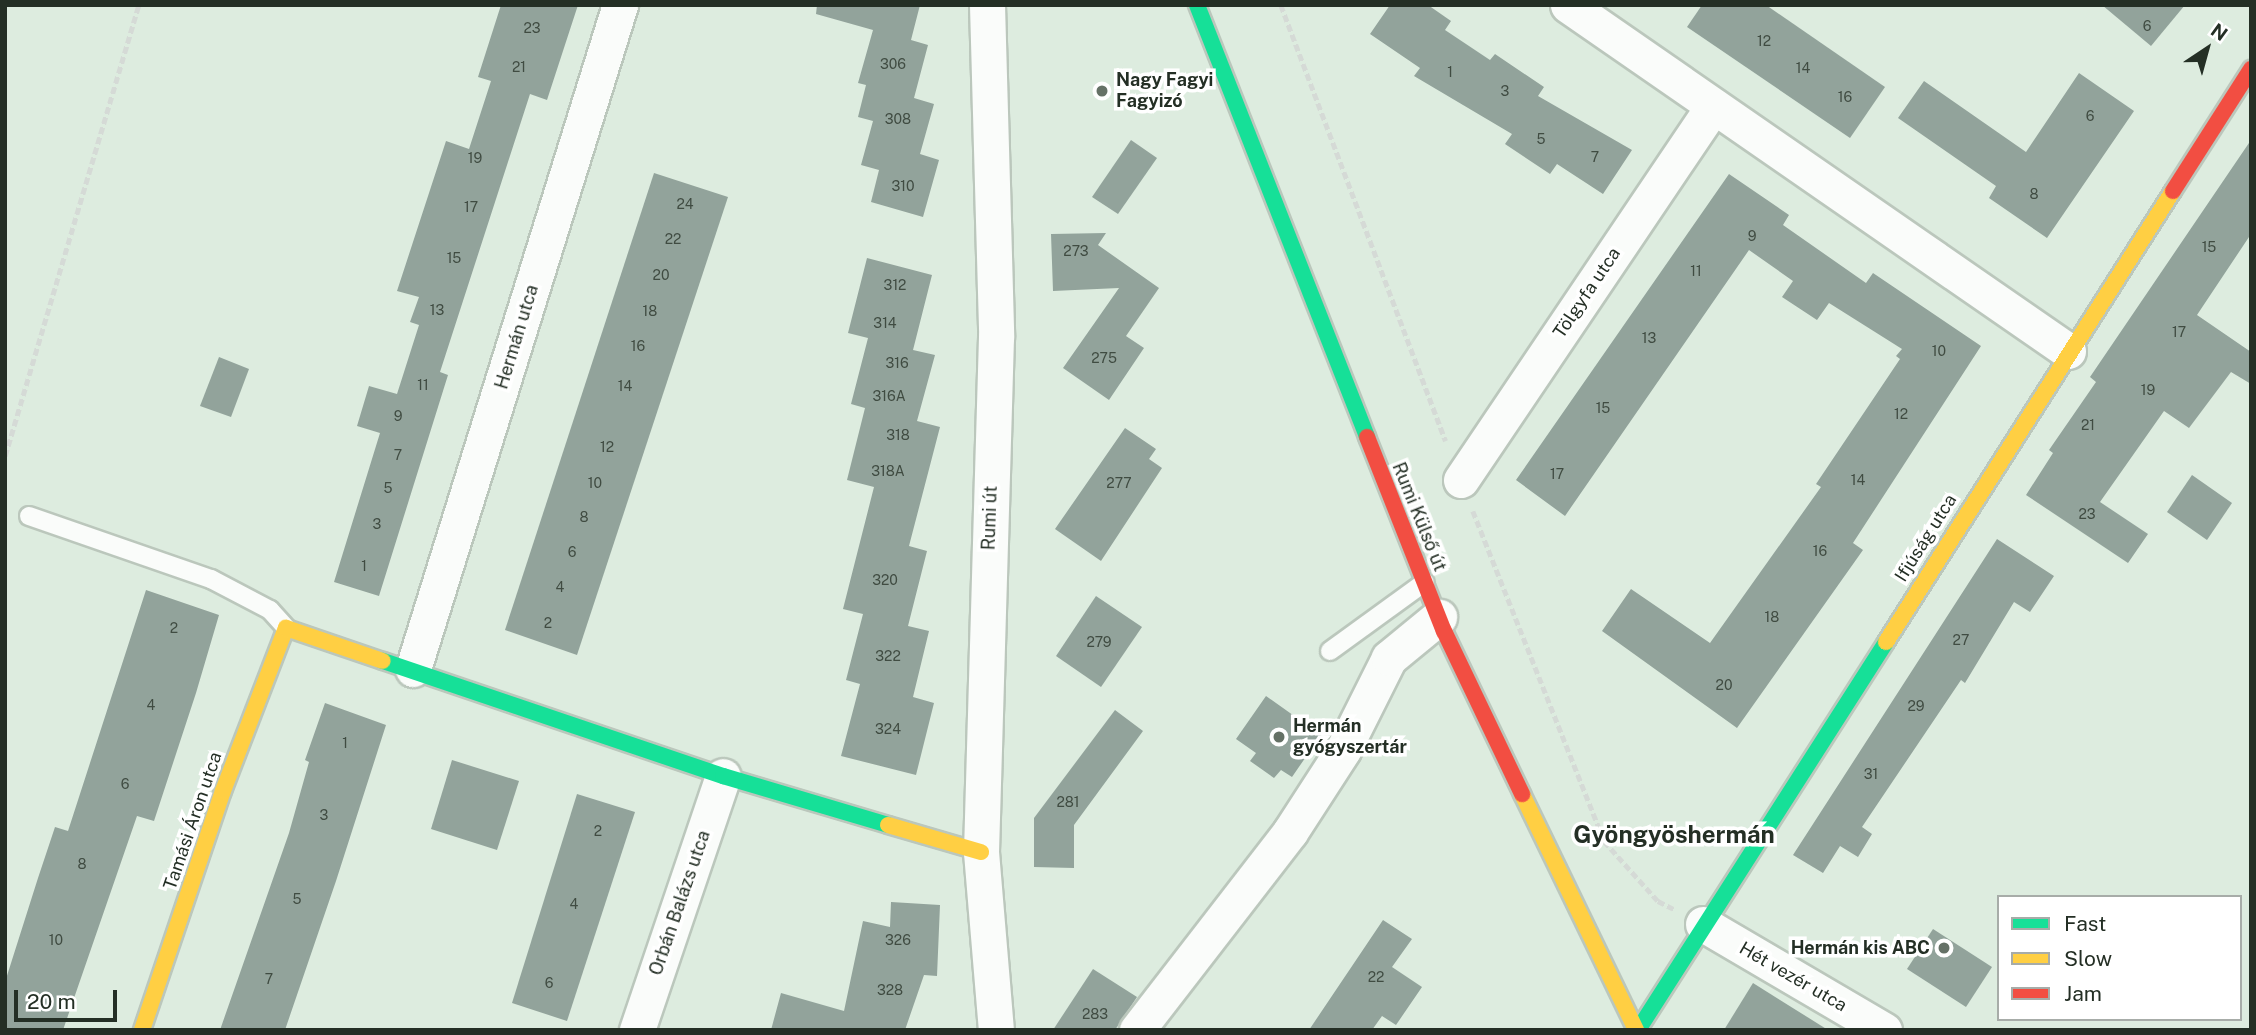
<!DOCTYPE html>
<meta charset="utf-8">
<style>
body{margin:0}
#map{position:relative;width:2256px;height:1035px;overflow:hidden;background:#ddecdf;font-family:"Public Sans",sans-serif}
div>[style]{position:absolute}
.building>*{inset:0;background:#92a39b}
.path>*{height:4.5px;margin-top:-2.25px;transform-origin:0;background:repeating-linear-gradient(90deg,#d5dad6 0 7px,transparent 0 10.5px)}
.roads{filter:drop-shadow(2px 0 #bbc7bc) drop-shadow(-2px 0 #bbc7bc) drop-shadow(0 2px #bbc7bc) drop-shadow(0 -2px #bbc7bc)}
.lane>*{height:18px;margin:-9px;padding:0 9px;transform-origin:9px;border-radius:9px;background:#fafcfa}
.street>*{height:35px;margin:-17.5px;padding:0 17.5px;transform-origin:17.5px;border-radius:17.5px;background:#fafcfa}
.fast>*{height:16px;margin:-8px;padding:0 8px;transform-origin:8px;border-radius:8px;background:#16e098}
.slow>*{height:16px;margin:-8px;padding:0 8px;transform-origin:8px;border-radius:8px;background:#ffcf43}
.jam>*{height:16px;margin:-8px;padding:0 8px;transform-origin:8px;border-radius:8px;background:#f24e42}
.dots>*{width:19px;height:19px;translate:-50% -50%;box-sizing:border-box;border:4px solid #fff;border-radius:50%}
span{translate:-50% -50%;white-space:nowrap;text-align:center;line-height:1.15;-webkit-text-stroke:7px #fff;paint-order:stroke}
.number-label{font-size:14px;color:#404c42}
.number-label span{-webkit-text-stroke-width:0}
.poi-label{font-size:18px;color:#242f25;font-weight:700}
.left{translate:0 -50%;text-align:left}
.right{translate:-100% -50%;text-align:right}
.street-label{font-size:18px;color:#242f25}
.district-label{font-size:24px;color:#242f25;font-weight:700}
.frame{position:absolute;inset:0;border:7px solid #242f25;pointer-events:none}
.legend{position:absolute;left:1997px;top:895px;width:245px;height:126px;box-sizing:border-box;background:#fff;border:2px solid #a7aca8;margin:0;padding:9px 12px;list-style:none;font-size:21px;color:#242f25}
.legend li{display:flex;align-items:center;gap:14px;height:35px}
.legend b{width:35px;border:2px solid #a7aca8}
.north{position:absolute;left:2172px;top:14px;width:70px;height:70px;-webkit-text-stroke:5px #fff;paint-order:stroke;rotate:36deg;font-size:19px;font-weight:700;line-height:28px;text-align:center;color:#242f25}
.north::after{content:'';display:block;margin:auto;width:24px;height:32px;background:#242f25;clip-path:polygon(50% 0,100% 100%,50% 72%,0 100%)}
.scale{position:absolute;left:14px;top:990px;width:103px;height:32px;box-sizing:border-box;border:4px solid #242f25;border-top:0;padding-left:9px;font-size:21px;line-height:24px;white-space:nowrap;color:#242f25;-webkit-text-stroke:5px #fff;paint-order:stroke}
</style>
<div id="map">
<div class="building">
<div style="clip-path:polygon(501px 5px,578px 5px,547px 100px,530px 94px,440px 372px,448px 375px,379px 596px,334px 582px,380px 433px,357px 426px,369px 386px,397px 394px,419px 325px,410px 322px,419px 297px,397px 291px,446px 141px,469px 149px,491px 81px,478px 77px)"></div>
<div style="clip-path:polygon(817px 5px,920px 5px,911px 40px,928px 45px,914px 98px,934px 104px,920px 154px,939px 160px,923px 217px,871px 202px,879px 170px,861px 165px,873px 121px,858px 117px,866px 85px,858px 83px,873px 30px,816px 14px)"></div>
<div style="clip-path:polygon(1390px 5px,1428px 5px,1451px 21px,1445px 30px,1490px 60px,1495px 54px,1544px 87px,1538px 96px,1632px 150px,1603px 194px,1557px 164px,1550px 174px,1505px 144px,1512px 134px,1414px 76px,1420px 68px,1370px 34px)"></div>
<div style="clip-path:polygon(1702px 5px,1766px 5px,1885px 87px,1850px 138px,1687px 27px)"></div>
<div style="clip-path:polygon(2102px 5px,2185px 5px,2151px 46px)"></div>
<div style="clip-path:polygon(2079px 73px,2134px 111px,2047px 238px,1989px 198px,1996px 186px,1898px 118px,1924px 81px,2026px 152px)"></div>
<div style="clip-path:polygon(1131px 140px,1157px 158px,1118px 214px,1092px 197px)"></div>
<div style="clip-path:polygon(2251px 140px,2251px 234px,2197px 315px,2251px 352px,2251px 384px,2231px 372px,2189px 428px,2164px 411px,2100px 502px,2148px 534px,2128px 563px,2026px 495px,2053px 453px,2049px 450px,2096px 382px,2090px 377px)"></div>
<div style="clip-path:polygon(654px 173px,728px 197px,577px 655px,505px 630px)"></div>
<div style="clip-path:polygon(1729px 174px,1789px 215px,1783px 225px,1866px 283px,1873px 273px,1981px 346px,1853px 543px,1863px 550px,1737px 728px,1602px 631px,1631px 589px,1710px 643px,1821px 487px,1816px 484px,1900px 359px,1896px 356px,1902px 349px,1829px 303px,1817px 320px,1782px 297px,1793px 281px,1749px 250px,1565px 516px,1516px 480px)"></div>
<div style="clip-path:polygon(1106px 233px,1098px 245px,1159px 288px,1126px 336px,1144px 348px,1109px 400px,1063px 368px,1119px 288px,1053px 291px,1051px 234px)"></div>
<div style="clip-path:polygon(867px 258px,932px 275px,913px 350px,935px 355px,917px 421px,940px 427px,909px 546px,927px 551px,908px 626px,929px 631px,913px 697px,934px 703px,916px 775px,841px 756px,860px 684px,846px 680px,863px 614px,843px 609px,874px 487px,847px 480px,865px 408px,851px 404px,868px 338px,848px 333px)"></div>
<div style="clip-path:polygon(219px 357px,249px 369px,231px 417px,200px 406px)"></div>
<div style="clip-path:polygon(1125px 428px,1156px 449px,1149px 459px,1162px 468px,1101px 561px,1055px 529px)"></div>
<div style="clip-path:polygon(2192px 475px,2232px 503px,2207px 540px,2167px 512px)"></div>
<div style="clip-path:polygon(1997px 539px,2054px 576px,2030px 612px,2014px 602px,1965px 683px,1961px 680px,1862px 827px,1872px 834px,1858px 857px,1840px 846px,1823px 873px,1793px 855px)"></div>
<div style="clip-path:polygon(146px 590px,219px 615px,196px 693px,154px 821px,137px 816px,63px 1030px,5px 1030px,5px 982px,38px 878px,55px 827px,68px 831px)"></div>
<div style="clip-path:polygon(1096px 596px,1142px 627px,1101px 687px,1056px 656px)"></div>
<div style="clip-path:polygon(1266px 696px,1321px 735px,1292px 777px,1281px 770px,1274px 778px,1250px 761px,1256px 753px,1236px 739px)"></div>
<div style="clip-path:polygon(325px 703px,386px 725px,336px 881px,285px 1030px,220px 1030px,289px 833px,309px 762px,305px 760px)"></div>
<div style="clip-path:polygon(1115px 710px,1143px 731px,1074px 825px,1074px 868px,1034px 867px,1034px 818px)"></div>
<div style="clip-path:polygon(452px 760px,519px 781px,497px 850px,431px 829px)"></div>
<div style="clip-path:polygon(577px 794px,635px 812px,567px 1021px,512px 1003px)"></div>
<div style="clip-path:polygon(891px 902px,940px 905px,937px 976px,924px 975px,905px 1030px,771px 1030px,781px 993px,844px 1011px,863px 921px,890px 927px)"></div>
<div style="clip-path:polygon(1383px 920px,1412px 939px,1392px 967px,1422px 987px,1396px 1025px,1382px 1016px,1372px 1030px,1309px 1030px)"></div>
<div style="clip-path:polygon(1933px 929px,1992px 967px,1966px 1007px,1907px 969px)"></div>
<div style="clip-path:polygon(1093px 969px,1137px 997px,1115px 1030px,1053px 1030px)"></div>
<div style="clip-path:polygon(1753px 983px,1828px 1030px,1724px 1030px)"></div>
</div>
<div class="path">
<div style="left:1281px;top:5px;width:466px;rotate:69.3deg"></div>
<div style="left:5px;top:456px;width:470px;rotate:-73.5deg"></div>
<div style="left:1473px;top:511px;width:355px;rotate:68.3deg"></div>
<div style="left:1604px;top:841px;width:81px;rotate:48deg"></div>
<div style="left:1658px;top:901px;width:18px;rotate:27deg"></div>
</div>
<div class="roads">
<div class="lane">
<div style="left:29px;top:516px;width:193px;rotate:19.1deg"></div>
<div style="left:211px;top:579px;width:67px;rotate:27.7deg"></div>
<div style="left:270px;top:610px;width:24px;rotate:48deg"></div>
<div style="left:1330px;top:651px;width:117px;rotate:-36deg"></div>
</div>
<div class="street">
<div style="left:987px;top:5px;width:332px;rotate:88.4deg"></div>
<div style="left:996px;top:337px;width:515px;rotate:91.67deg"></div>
<div style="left:981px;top:852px;width:179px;rotate:85.2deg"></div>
<div style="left:1568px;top:5px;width:608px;rotate:34.68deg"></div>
<div style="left:1461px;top:480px;width:451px;rotate:-56deg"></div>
<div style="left:413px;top:669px;width:696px;rotate:-72.69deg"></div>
<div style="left:1703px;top:924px;width:210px;rotate:30.4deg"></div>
<div style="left:637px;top:1030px;width:268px;rotate:-71.3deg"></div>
<div style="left:1137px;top:1030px;width:250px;rotate:-52.3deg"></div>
<div style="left:1290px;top:832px;width:98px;rotate:-57.1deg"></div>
<div style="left:1343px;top:750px;width:103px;rotate:-63.4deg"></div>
<div style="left:1389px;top:658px;width:65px;rotate:-39.4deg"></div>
</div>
<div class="fast">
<div style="left:1197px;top:5px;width:464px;rotate:68.5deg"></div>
<div style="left:383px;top:661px;width:359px;rotate:18.7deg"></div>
<div style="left:723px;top:776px;width:172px;rotate:16.5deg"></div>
<div style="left:1638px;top:1030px;width:460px;rotate:-57.4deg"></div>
</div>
<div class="slow">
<div style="left:1886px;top:642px;width:535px;rotate:-57.53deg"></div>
<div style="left:1522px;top:794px;width:262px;rotate:64.2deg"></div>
<div style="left:888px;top:825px;width:97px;rotate:16.2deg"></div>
<div style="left:142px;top:1030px;width:252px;rotate:-71.3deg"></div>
<div style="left:223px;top:791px;width:175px;rotate:-68.9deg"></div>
<div style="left:286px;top:628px;width:102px;rotate:18.8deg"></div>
</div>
<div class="jam">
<div style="left:2173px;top:191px;width:145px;rotate:-57.4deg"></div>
<div style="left:1367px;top:437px;width:209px;rotate:68.4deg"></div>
<div style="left:1444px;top:631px;width:181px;rotate:64.4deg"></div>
</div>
</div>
<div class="dots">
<div style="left:1102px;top:91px;background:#657166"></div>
<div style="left:1279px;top:737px;background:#657166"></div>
<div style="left:1944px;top:948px;background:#657166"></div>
</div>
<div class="number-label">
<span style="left:2147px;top:26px">6</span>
<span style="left:532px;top:28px">23</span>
<span style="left:1764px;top:41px">12</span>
<span style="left:893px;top:64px">306</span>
<span style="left:519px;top:67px">21</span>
<span style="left:1803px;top:68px">14</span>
<span style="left:1450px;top:72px">1</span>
<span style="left:1505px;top:91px">3</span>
<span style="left:1845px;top:97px">16</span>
<span style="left:2090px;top:116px">6</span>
<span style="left:898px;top:119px">308</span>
<span style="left:1541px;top:139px">5</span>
<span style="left:1595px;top:157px">7</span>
<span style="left:475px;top:158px">19</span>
<span style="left:903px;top:186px">310</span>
<span style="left:2034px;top:194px">8</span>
<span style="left:685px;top:204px">24</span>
<span style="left:471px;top:207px">17</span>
<span style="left:1752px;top:236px">9</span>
<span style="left:673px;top:239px">22</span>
<span style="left:2209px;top:247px">15</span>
<span style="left:1076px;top:251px">273</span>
<span style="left:454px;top:258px">15</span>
<span style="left:1696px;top:271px">11</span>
<span style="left:661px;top:275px">20</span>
<span style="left:895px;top:285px">312</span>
<span style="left:437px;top:310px">13</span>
<span style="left:650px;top:311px">18</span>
<span style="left:885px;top:323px">314</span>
<span style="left:2179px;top:332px">17</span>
<span style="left:1649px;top:338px">13</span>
<span style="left:638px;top:346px">16</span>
<span style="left:1939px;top:351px">10</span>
<span style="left:1104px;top:358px">275</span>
<span style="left:897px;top:363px">316</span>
<span style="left:423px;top:385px">11</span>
<span style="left:625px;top:386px">14</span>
<span style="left:2148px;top:390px">19</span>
<span style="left:889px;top:396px">316A</span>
<span style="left:1603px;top:408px">15</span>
<span style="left:1901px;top:414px">12</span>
<span style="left:398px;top:416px">9</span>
<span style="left:2088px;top:425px">21</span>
<span style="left:898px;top:435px">318</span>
<span style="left:607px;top:447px">12</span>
<span style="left:398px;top:455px">7</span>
<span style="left:888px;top:471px">318A</span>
<span style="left:1557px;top:474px">17</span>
<span style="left:1858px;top:480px">14</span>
<span style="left:595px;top:483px">10</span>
<span style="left:1119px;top:483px">277</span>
<span style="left:388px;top:488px">5</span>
<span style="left:2087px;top:514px">23</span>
<span style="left:584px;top:517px">8</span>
<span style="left:377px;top:524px">3</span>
<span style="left:1820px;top:551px">16</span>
<span style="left:572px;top:552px">6</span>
<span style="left:364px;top:566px">1</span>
<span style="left:885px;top:580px">320</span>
<span style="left:560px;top:587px">4</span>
<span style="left:1772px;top:617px">18</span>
<span style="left:548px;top:623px">2</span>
<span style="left:174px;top:628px">2</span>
<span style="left:1961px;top:640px">27</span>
<span style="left:1099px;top:642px">279</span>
<span style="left:888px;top:656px">322</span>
<span style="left:1724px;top:685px">20</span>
<span style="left:151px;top:705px">4</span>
<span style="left:1916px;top:706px">29</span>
<span style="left:888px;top:729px">324</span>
<span style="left:345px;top:743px">1</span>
<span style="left:1871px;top:774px">31</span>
<span style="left:125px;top:784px">6</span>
<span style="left:1068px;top:802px">281</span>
<span style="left:324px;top:815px">3</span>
<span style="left:598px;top:831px">2</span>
<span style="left:82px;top:864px">8</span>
<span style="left:297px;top:899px">5</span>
<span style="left:574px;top:904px">4</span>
<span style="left:56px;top:940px">10</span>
<span style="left:898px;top:940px">326</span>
<span style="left:1376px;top:977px">22</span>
<span style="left:269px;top:979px">7</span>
<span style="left:549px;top:983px">6</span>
<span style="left:890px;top:990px">328</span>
<span style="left:1095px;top:1014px">283</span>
</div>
<div class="poi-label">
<span class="left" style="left:1116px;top:91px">Nagy Fagyi<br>Fagyizó</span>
<span class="left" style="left:1293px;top:737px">Hermán<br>gyógyszertár</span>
<span class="right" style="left:1930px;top:948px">Hermán kis ABC</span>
</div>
<div class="street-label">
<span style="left:1587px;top:293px;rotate:-56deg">Tölgyfa utca</span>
<span style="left:517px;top:337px;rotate:-73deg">Hermán utca</span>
<span style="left:1419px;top:517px;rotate:68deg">Rumi Külső út</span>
<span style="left:990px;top:518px;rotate:-88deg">Rumi út</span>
<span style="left:1926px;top:538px;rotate:-58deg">Ifjúság utca</span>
<span style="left:193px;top:821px;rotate:-71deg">Tamási Áron utca</span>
<span style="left:680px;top:903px;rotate:-71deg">Orbán Balázs utca</span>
<span style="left:1793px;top:977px;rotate:30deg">Hét vezér utca</span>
</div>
<div class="district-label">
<span style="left:1674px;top:835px">Gyöngyöshermán</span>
</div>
<div class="frame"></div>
<ul class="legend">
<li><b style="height:9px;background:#16e098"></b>Fast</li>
<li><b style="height:9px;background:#ffcf43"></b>Slow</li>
<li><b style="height:9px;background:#f24e42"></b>Jam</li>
</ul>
<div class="north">N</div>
<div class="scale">20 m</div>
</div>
